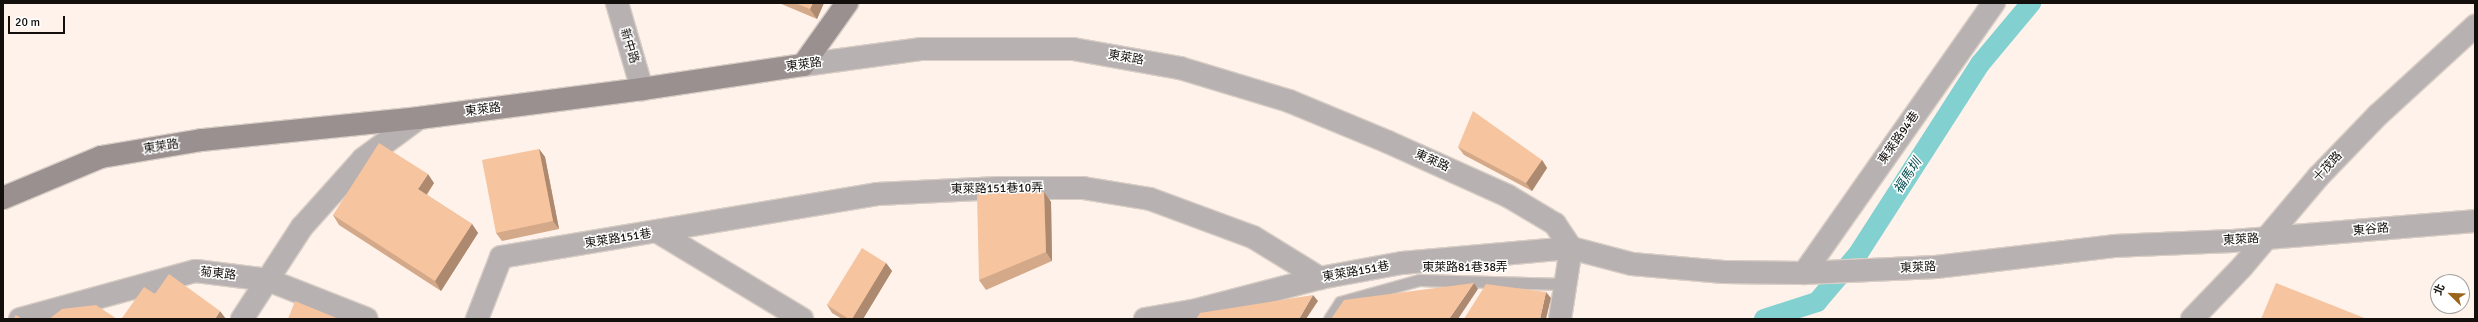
<!DOCTYPE html>
<meta charset="utf-8">
<style>
body{margin:0}
#map{position:relative;width:2478px;height:322px;overflow:hidden;background:#fef2ea;font-family:Signika,"Noto Sans TC",sans-serif}
div>[style]{position:absolute}
.canal>*{height:20px;margin:-10px;padding:0 10px;transform-origin:10px;border-radius:10px;background:#83d0d1}
.roads{filter:drop-shadow(1px 0 #d8cec6) drop-shadow(-1px 0 #d8cec6) drop-shadow(0 1px #d8cec6) drop-shadow(0 -1px #d8cec6)}
.lane>*{height:11px;margin:-5.5px;padding:0 5.5px;transform-origin:5.5px;border-radius:5.5px;background:#b8b1b1}
.street>*{height:22px;margin:-11px;padding:0 11px;transform-origin:11px;border-radius:11px;background:#b8b1b1}
.secondary>*{height:22px;margin:-11px;padding:0 11px;transform-origin:11px;border-radius:11px;background:#9a9090}
.wall>*{inset:0;background:#d4a989}
.shaded-wall>*{inset:0;background:#ac896f}
.building>*{inset:0;background:#f6c49f}
span{translate:-50% -50%;white-space:nowrap;text-align:center;line-height:1.15;-webkit-text-stroke:3px #fff;paint-order:stroke}
.street-label{font-size:12px;color:#130f0c}
.water-label{font-size:13px;color:#054d4f;font-style:italic}
.frame{position:absolute;inset:0;border:4px solid #130f0c;pointer-events:none}
.north{position:absolute;left:2430px;top:274px;width:40px;height:40px;box-sizing:border-box;background:#fff;border:1px solid #a19f9e;border-radius:50%;rotate:293deg;font-size:11px;font-weight:700;line-height:16px;text-align:center;color:#130f0c}
.north::after{content:'';display:block;margin:auto;width:14px;height:18px;background:#99651c;clip-path:polygon(50% 0,100% 100%,50% 72%,0 100%)}
.scale{position:absolute;left:8px;top:16px;width:57px;height:18px;box-sizing:border-box;border:2px solid #130f0c;border-top:0;padding-left:5px;font-size:12px;line-height:14px;white-space:nowrap;color:#130f0c;-webkit-text-stroke:3px #fff;paint-order:stroke}
</style>
<div id="map">
<div class="canal">
<div style="left:1764px;top:319px;width:56px;rotate:-17.8deg"></div>
<div style="left:1817px;top:302px;width:63px;rotate:-49.5deg"></div>
<div style="left:1858px;top:254px;width:226px;rotate:-57.3deg"></div>
<div style="left:1980px;top:64px;width:80px;rotate:-50.1deg"></div>
</div>
<div class="roads">
<div class="lane">
<div style="left:1329px;top:319px;width:20px;rotate:-57deg"></div>
<div style="left:1340px;top:302px;width:82px;rotate:-15.6deg"></div>
<div style="left:1419px;top:280px;width:146px;rotate:1.6deg"></div>
</div>
<div class="street">
<div style="left:617px;top:3px;width:90px;rotate:73.8deg"></div>
<div style="left:803px;top:65px;width:120px;rotate:-7.7deg"></div>
<div style="left:922px;top:49px;width:151px"></div>
<div style="left:1073px;top:49px;width:109px;rotate:10.1deg"></div>
<div style="left:1180px;top:68px;width:114px;rotate:16.8deg"></div>
<div style="left:1289px;top:101px;width:107px;rotate:22.5deg"></div>
<div style="left:1388px;top:142px;width:132px;rotate:24.2deg"></div>
<div style="left:1508px;top:196px;width:55px;rotate:30.8deg"></div>
<div style="left:1555px;top:224px;width:29px;rotate:56deg"></div>
<div style="left:1571px;top:248px;width:63px;rotate:14.7deg"></div>
<div style="left:1632px;top:264px;width:92px;rotate:5deg"></div>
<div style="left:1724px;top:272px;width:80px;rotate:0.7deg"></div>
<div style="left:1804px;top:273px;width:132px;rotate:-2.6deg"></div>
<div style="left:1936px;top:267px;width:179px;rotate:-6.7deg"></div>
<div style="left:2114px;top:246px;width:118px;rotate:-2.4deg"></div>
<div style="left:2232px;top:241px;width:244px;rotate:-4.7deg"></div>
<div style="left:658px;top:232px;width:168px;rotate:31.1deg"></div>
<div style="left:1804px;top:273px;width:330px;rotate:-54.9deg"></div>
<div style="left:20px;top:319px;width:182px;rotate:-15.3deg"></div>
<div style="left:196px;top:271px;width:73px;rotate:7.1deg"></div>
<div style="left:268px;top:280px;width:106px;rotate:21.5deg"></div>
<div style="left:242px;top:319px;width:110px;rotate:-56.9deg"></div>
<div style="left:302px;top:227px;width:91px;rotate:-48.1deg"></div>
<div style="left:363px;top:159px;width:69px;rotate:-36.2deg"></div>
<div style="left:477px;top:319px;width:66px;rotate:-68.8deg"></div>
<div style="left:501px;top:257px;width:381px;rotate:-9.5deg"></div>
<div style="left:877px;top:194px;width:122px;rotate:-2.8deg"></div>
<div style="left:999px;top:188px;width:84px"></div>
<div style="left:1083px;top:188px;width:68px;rotate:9.3deg"></div>
<div style="left:1150px;top:199px;width:110px;rotate:20.3deg"></div>
<div style="left:1253px;top:237px;width:79px;rotate:31.5deg"></div>
<div style="left:1145px;top:319px;width:53px;rotate:-9.8deg"></div>
<div style="left:1197px;top:310px;width:127px;rotate:-14.6deg"></div>
<div style="left:1320px;top:278px;width:83px;rotate:-10.4deg"></div>
<div style="left:1402px;top:263px;width:170px;rotate:-5.1deg"></div>
<div style="left:1560px;top:319px;width:72px;rotate:-81.2deg"></div>
<div style="left:2192px;top:319px;width:72px;rotate:-46.1deg"></div>
<div style="left:2242px;top:267px;width:119px;rotate:-49.8deg"></div>
<div style="left:2319px;top:176px;width:85px;rotate:-46deg"></div>
<div style="left:2378px;top:115px;width:132px;rotate:-42.5deg"></div>
</div>
<div class="secondary">
<div style="left:3px;top:198px;width:106px;rotate:-22.7deg"></div>
<div style="left:101px;top:157px;width:102px;rotate:-9.6deg"></div>
<div style="left:202px;top:140px;width:218px;rotate:-5.8deg"></div>
<div style="left:419px;top:118px;width:225px;rotate:-7.4deg"></div>
<div style="left:642px;top:89px;width:163px;rotate:-8.5deg"></div>
<div style="left:803px;top:65px;width:76px;rotate:-54.6deg"></div>
</div>
</div>
<div class="wall">
<div style="clip-path:polygon(779px 3px,824px 3px,817px 19px)"></div>
<div style="clip-path:polygon(1458px 147px,1542px 160px,1547px 168px,1532px 191px,1464px 155px)"></div>
<div style="clip-path:polygon(539px 149px,545px 157px,559px 229px,502px 241px,496px 233px)"></div>
<div style="clip-path:polygon(434px 183px,427px 195px,472px 224px,478px 233px,441px 291px,339px 225px,333px 215px)"></div>
<div style="clip-path:polygon(1044px 192px,1051px 202px,1052px 261px,986px 290px,979px 280px)"></div>
<div style="clip-path:polygon(886px 263px,892px 271px,863px 319px,842px 319px,832px 313px,827px 305px)"></div>
</div>
<div class="shaded-wall">
<div style="clip-path:polygon(813px 3px,824px 3px,817px 19px,810px 9px)"></div>
<div style="clip-path:polygon(539px 149px,545px 157px,559px 229px,553px 221px)"></div>
<div style="clip-path:polygon(1542px 160px,1547px 168px,1532px 191px,1526px 183px)"></div>
<div style="clip-path:polygon(428px 174px,434px 183px,424px 198px,418px 189px)"></div>
<div style="clip-path:polygon(1044px 192px,1051px 202px,1052px 261px,1046px 252px)"></div>
<div style="clip-path:polygon(472px 224px,478px 233px,441px 291px,435px 281px)"></div>
<div style="clip-path:polygon(886px 263px,892px 271px,863px 319px,852px 319px)"></div>
<div style="clip-path:polygon(1474px 283px,1478px 289px,1458px 319px,1449px 319px)"></div>
<div style="clip-path:polygon(1546px 292px,1551px 298px,1546px 319px,1540px 319px)"></div>
<div style="clip-path:polygon(1313px 295px,1318px 301px,1306px 319px,1299px 319px)"></div>
<div style="clip-path:polygon(220px 311px,226px 319px,215px 319px)"></div>
</div>
<div class="building">
<div style="clip-path:polygon(795px 3px,813px 3px,810px 9px)"></div>
<div style="clip-path:polygon(1473px 111px,1542px 160px,1526px 183px,1458px 147px)"></div>
<div style="clip-path:polygon(379px 143px,428px 174px,418px 189px,472px 224px,435px 281px,333px 215px)"></div>
<div style="clip-path:polygon(539px 149px,553px 221px,496px 233px,482px 160px)"></div>
<div style="clip-path:polygon(1044px 192px,1046px 252px,979px 280px,977px 194px)"></div>
<div style="clip-path:polygon(862px 248px,886px 263px,852px 319px,849px 319px,827px 305px)"></div>
<div style="clip-path:polygon(169px 274px,220px 311px,215px 319px,124px 319px,122px 318px,144px 287px,155px 294px)"></div>
<div style="clip-path:polygon(1474px 283px,1449px 319px,1331px 319px,1344px 300px)"></div>
<div style="clip-path:polygon(2276px 283px,2367px 319px,2261px 319px)"></div>
<div style="clip-path:polygon(1486px 284px,1546px 292px,1540px 319px,1464px 319px)"></div>
<div style="clip-path:polygon(1313px 295px,1299px 319px,1196px 319px,1200px 313px)"></div>
<div style="clip-path:polygon(295px 301px,339px 319px,288px 319px)"></div>
<div style="clip-path:polygon(96px 305px,117px 319px,49px 319px,62px 309px)"></div>
<div style="clip-path:polygon(16px 315px,22px 319px,13px 319px)"></div>
</div>
<div class="street-label">
<span style="left:629px;top:46px;rotate:73deg">新中路</span>
<span style="left:1126px;top:58px;rotate:10deg">東萊路</span>
<span style="left:804px;top:65px;rotate:-8deg">東萊路</span>
<span style="left:483px;top:110px;rotate:-7deg">東萊路</span>
<span style="left:1899px;top:138px;rotate:-55deg">東萊路94巷</span>
<span style="left:161px;top:147px;rotate:-9deg">東萊路</span>
<span style="left:1432px;top:161px;rotate:24deg">東萊路</span>
<span style="left:2328px;top:167px;rotate:-47deg">十茂路</span>
<span style="left:997px;top:189px;rotate:-1deg">東萊路151巷10弄</span>
<span style="left:2371px;top:230px;rotate:-5deg">東谷路</span>
<span style="left:618px;top:239px;rotate:-9deg">東萊路151巷</span>
<span style="left:2241px;top:240px;rotate:-4deg">東萊路</span>
<span style="left:1465px;top:268px">東萊路81巷38弄</span>
<span style="left:1918px;top:268px;rotate:-3deg">東萊路</span>
<span style="left:1356px;top:272px;rotate:-10deg">東萊路151巷</span>
<span style="left:218px;top:274px;rotate:6deg">菊東路</span>
</div>
<div class="water-label">
<span style="left:1908px;top:176px;rotate:-57deg">福馬圳</span>
</div>
<div class="frame"></div>
<div class="north">北</div>
<div class="scale">20 m</div>
</div>
